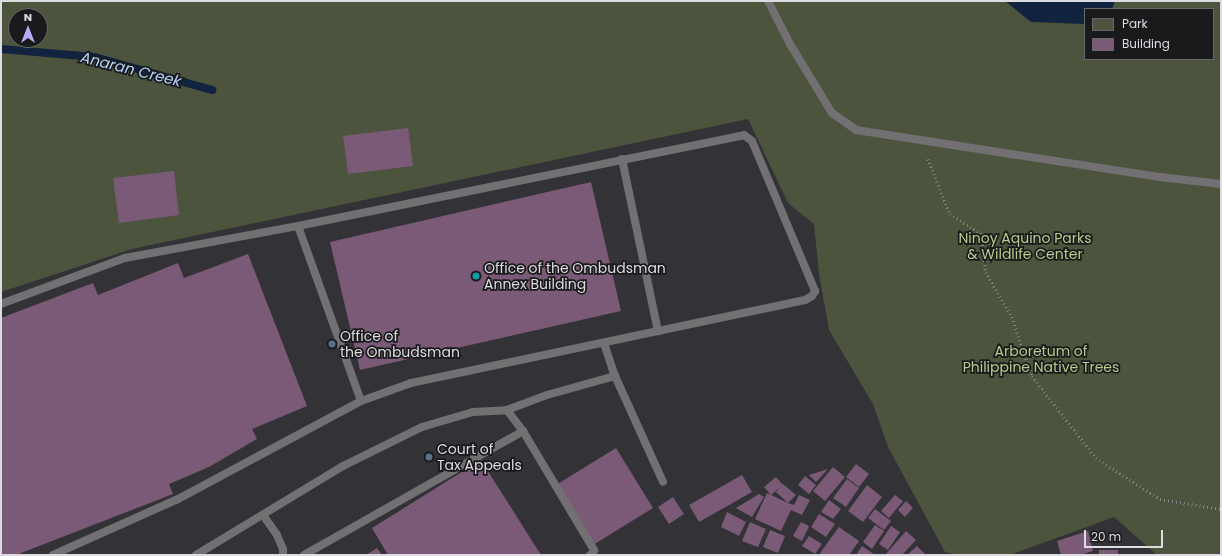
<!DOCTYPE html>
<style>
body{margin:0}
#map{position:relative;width:1222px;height:556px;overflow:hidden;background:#333237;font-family:Poppins,sans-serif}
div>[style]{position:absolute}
.green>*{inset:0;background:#4c543d}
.water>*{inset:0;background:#11233f}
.stream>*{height:8px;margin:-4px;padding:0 4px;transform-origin:4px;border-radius:4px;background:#11233f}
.building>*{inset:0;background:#7a5a76}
.path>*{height:2.5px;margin-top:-1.25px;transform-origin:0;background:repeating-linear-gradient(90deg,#848388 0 1px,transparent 0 4px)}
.lane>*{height:8px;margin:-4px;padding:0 4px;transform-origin:4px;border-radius:4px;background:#727072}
.dots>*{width:11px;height:11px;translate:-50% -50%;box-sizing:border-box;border:2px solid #1a1a1c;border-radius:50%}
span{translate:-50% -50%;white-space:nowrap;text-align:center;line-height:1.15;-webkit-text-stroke:3.5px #1a1a1c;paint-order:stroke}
.park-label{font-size:14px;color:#b7cc8c}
.poi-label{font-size:14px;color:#dddce0}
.left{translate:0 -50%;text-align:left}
.water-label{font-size:15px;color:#b5d2ff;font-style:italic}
.frame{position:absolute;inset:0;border:2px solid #dddce0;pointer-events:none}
.legend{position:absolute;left:1084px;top:8px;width:130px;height:52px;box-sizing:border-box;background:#1a1a1c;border:1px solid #68686a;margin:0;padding:5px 7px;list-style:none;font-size:12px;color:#dddce0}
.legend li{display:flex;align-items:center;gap:8px;height:20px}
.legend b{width:20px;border:1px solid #68686a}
.north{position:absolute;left:8px;top:8px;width:40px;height:40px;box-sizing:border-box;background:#1a1a1c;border:1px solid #68686a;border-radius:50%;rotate:0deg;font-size:11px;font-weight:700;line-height:16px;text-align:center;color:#dddce0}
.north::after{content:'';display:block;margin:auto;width:14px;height:18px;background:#b4acf9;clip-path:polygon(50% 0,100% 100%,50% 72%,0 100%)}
.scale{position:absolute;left:1084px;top:530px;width:79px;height:18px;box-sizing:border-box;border:2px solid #dddce0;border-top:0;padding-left:5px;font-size:12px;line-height:14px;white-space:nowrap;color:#dddce0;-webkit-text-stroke:3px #1a1a1c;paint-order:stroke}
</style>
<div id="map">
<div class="green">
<div style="clip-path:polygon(evenodd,1px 1px,1221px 1px,1221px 555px,1157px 555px,1114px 517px,1010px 555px,958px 555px,945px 552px,888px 447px,873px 404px,829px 330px,819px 274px,814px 224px,788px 203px,748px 119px,132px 249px,1px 292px,1px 1px,1085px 9px,1213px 9px,1213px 59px,1085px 59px,1085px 9px,1px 1px,16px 16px,40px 16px,40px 40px,16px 40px,16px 16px)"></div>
</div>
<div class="water">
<div style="clip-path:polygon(1005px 1px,1115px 1px,1112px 9px,1085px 9px,1085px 24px,1031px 22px)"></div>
</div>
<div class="stream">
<div style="left:1px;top:49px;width:94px;rotate:4.9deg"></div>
<div style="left:95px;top:57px;width:122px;rotate:15.8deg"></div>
</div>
<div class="building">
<div style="clip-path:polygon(408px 128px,413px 166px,348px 174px,343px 136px)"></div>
<div style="clip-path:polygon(174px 171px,179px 215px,119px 223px,113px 178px)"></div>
<div style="clip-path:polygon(591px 182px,621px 311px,360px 370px,330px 242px)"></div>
<div style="clip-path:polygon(248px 254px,307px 406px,252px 429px,257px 439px,209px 467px,169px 484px,173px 494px,16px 555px,1px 555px,1px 318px,93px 283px,98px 295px,178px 263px,184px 278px)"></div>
<div style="clip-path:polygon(616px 448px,653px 508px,593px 545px,556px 485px)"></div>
<div style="clip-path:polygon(481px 460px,541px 555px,388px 555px,372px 528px)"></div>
<div style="clip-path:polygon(856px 464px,869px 474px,859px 487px,846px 477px)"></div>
<div style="clip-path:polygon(833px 467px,845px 477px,825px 501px,813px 491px)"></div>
<div style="clip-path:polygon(828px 469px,816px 482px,809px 475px)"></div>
<div style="clip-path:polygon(742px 475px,752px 492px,699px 522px,689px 505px)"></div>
<div style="clip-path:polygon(805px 476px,816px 485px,809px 494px,798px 485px)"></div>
<div style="clip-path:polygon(776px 477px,783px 485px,771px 495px,764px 487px)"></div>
<div style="clip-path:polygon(847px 479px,859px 488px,846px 507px,833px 498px)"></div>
<div style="clip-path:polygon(783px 484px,796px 495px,788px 503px,794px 505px,799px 495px,810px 500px,802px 515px,791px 510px,781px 531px,755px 519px,767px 493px,788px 503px,776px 492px)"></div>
<div style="clip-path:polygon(867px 485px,882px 497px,863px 522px,848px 511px)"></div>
<div style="clip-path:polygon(759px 494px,764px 497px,752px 517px,736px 508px)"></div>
<div style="clip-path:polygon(895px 495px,903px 501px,889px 518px,881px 511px)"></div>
<div style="clip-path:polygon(673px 497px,684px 514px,669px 524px,658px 507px)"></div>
<div style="clip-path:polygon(829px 500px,841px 509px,833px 519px,821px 512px)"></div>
<div style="clip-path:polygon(906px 501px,913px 508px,905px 517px,898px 510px)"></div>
<div style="clip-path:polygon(875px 509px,891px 521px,884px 530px,868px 518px)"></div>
<div style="clip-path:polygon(727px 512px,746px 522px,739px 536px,721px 527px)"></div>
<div style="clip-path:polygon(819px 514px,835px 524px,826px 537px,811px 527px)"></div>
<div style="clip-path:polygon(750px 522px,766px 529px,758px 547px,742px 541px)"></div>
<div style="clip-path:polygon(801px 522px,809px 526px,802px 541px,793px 536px)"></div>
<div style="clip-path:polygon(875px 525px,884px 531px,872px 549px,863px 542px)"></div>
<div style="clip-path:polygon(891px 526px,900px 532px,888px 550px,879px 544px)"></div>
<div style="clip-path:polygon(839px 527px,859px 541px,849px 555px,823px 555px,820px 553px)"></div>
<div style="clip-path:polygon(770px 530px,785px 536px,778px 553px,763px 547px)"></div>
<div style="clip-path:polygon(906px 531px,916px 540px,902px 555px,887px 555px,886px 554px)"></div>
<div style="clip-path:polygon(1088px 531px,1093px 551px,1080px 555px,1061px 555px,1057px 541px)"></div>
<div style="clip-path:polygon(809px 536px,822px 544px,815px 554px,802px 546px)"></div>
<div style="clip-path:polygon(862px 546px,875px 555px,856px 555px)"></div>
<div style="clip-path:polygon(917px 546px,926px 555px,907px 555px)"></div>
<div style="clip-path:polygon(377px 548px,382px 555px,366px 555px)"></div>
<div style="clip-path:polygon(1099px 550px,1118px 550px,1118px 555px,1099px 555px)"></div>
</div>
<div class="path">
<div style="left:928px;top:159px;width:59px;rotate:68.2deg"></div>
<div style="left:950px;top:214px;width:36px;rotate:32deg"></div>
<div style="left:981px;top:233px;width:39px;rotate:83deg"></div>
<div style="left:986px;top:272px;width:52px;rotate:60deg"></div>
<div style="left:1012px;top:317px;width:62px;rotate:71.3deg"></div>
<div style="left:1032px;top:376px;width:104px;rotate:52deg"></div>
<div style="left:1096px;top:458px;width:76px;rotate:32.6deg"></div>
<div style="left:1160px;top:499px;width:62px;rotate:9.3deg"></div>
</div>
<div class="lane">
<div style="left:768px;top:1px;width:48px;rotate:62.9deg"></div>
<div style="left:790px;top:44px;width:81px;rotate:58.7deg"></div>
<div style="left:832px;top:113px;width:29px;rotate:35deg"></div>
<div style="left:856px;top:130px;width:308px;rotate:8.8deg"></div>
<div style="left:1160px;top:177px;width:61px;rotate:6.5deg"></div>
<div style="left:622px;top:159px;width:176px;rotate:78.2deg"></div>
<div style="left:298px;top:226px;width:186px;rotate:70.2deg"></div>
<div style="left:1px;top:304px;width:132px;rotate:-20.4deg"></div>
<div style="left:125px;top:258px;width:176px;rotate:-10.5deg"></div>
<div style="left:298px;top:226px;width:455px;rotate:-11.5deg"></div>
<div style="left:744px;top:135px;width:10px;rotate:37deg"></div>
<div style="left:752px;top:141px;width:163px;rotate:67.2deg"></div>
<div style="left:815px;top:291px;width:6px;rotate:121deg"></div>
<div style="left:812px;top:296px;width:8px;rotate:150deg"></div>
<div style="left:805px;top:300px;width:403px;rotate:168.1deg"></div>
<div style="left:411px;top:383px;width:53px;rotate:160.2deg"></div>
<div style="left:361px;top:401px;width:208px;rotate:151.8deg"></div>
<div style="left:178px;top:499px;width:137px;rotate:155.9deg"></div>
<div style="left:604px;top:343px;width:35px;rotate:72deg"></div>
<div style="left:615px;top:376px;width:116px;rotate:65.6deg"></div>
<div style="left:507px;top:410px;width:43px;rotate:-20.6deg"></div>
<div style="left:547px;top:395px;width:71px;rotate:-15.6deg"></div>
<div style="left:263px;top:515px;width:24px;rotate:55deg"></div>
<div style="left:277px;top:535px;width:15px;rotate:67deg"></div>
<div style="left:283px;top:549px;width:6px;rotate:90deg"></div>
<div style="left:196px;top:555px;width:172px;rotate:-31.2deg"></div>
<div style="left:343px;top:466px;width:88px;rotate:-26.3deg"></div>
<div style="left:422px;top:427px;width:53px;rotate:-16.4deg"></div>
<div style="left:473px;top:412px;width:34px;rotate:-3deg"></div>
<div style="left:507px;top:410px;width:26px;rotate:53deg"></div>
<div style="left:523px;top:431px;width:139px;rotate:59.2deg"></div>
<div style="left:594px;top:550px;width:3px;rotate:108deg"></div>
<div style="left:593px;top:553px;width:4px;rotate:146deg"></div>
<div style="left:304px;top:555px;width:252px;rotate:-29.5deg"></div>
</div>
<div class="dots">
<div style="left:476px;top:276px;background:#0f9aa8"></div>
<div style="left:332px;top:344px;background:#5c6f8a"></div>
<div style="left:429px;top:457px;background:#5c6f8a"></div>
</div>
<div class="park-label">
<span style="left:1025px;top:246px">Ninoy Aquino Parks<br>&amp; Wildlife Center</span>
<span style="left:1041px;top:359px">Arboretum of<br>Philippine Native Trees</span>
</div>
<div class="poi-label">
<span class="left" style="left:484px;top:276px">Office of the Ombudsman<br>Annex Building</span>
<span class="left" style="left:340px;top:344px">Office of<br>the Ombudsman</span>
<span class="left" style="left:437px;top:457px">Court of<br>Tax Appeals</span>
</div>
<div class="water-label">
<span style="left:131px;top:69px;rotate:14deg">Anaran Creek</span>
</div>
<div class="frame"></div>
<ul class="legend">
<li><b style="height:11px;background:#4c543d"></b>Park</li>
<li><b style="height:11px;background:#7a5a76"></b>Building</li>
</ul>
<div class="north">N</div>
<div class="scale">20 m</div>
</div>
